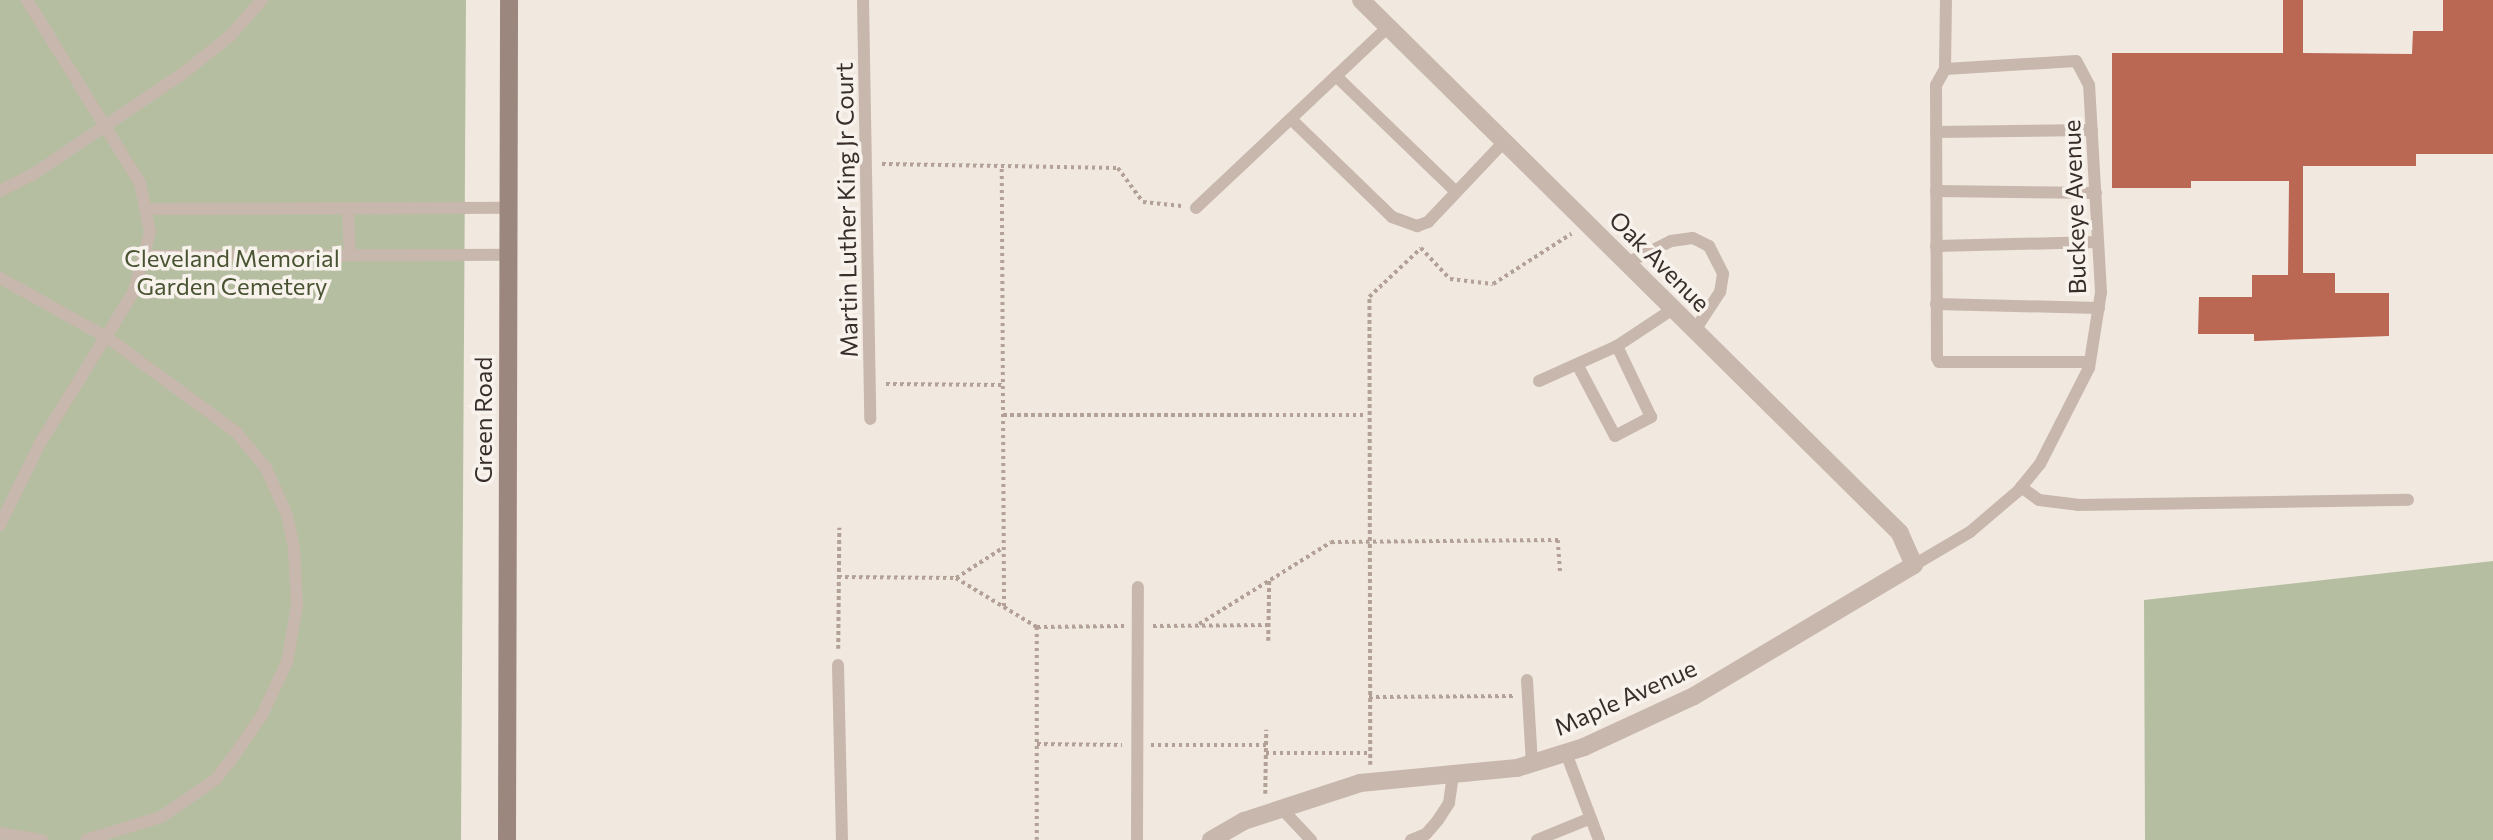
<!DOCTYPE html>
<style>
body{margin:0}
#map{position:relative;width:2493px;height:840px;overflow:hidden;background:#f1e8e0;font-family:Commissioner,sans-serif}
div>[style]{position:absolute}
.green>*{inset:0;background:#b6bea1}
.building>*{inset:0;background:#ba6754}
.path>*{height:3.5px;margin-top:-1.75px;transform-origin:0;background:repeating-linear-gradient(90deg,#b3a197 0 3.5px,transparent 0 7px)}
.service>*{height:12px;margin:-6px;padding:0 6px;transform-origin:6px;border-radius:6px;background:#c8b7ac}
.minor>*{height:18px;margin:-9px;padding:0 9px;transform-origin:9px;border-radius:9px;background:#c8b7ac}
.secondary>*{height:18px;margin:-9px;padding:0 9px;transform-origin:9px;border-radius:9px;background:#9b877e}
span{translate:-50% -50%;white-space:nowrap;text-align:center;line-height:1.15;-webkit-text-stroke:7px #f8f2ec;paint-order:stroke}
.street-label{font-size:24px;color:#372e2b}
.park-label{font-size:24px;color:#485331}
</style>
<div id="map">
<div class="green">
<div style="clip-path:polygon(0 0,466px 0,461px 840px,0 840px)"></div>
<div style="clip-path:polygon(2493px 561px,2493px 840px,2145px 840px,2144px 600px)"></div>
</div>
<div class="building">
<div style="clip-path:polygon(2283px 0,2303px 0,2303px 53px,2412px 54px,2413px 31px,2443px 31px,2443px 0,2493px 0,2493px 154px,2416px 154px,2416px 166px,2303px 166px,2303px 273px,2335px 273px,2335px 293px,2389px 293px,2389px 336px,2254px 341px,2254px 334px,2198px 334px,2199px 297px,2252px 297px,2252px 275px,2288px 275px,2289px 181px,2191px 181px,2191px 188px,2112px 188px,2112px 53px,2283px 53px)"></div>
</div>
<div class="path">
<div style="left:882px;top:164px;width:236px;rotate:1deg"></div>
<div style="left:1118px;top:168px;width:42px;rotate:53.7deg"></div>
<div style="left:1143px;top:202px;width:39px;rotate:6deg"></div>
<div style="left:1002px;top:169px;width:438px;rotate:89.7deg"></div>
<div style="left:886px;top:384px;width:116px;rotate:0.5deg"></div>
<div style="left:1003px;top:415px;width:363px"></div>
<div style="left:838px;top:577px;width:118px;rotate:0.5deg"></div>
<div style="left:956px;top:578px;width:95px;rotate:31.2deg"></div>
<div style="left:1037px;top:627px;width:87px;rotate:-0.7deg"></div>
<div style="left:956px;top:578px;width:54px;rotate:-32.8deg"></div>
<div style="left:1199px;top:624px;width:155px;rotate:-31.8deg"></div>
<div style="left:1331px;top:542px;width:227px;rotate:-0.5deg"></div>
<div style="left:1558px;top:540px;width:32px;rotate:86deg"></div>
<div style="left:1153px;top:626px;width:115px;rotate:-0.5deg"></div>
<div style="left:1037px;top:627px;width:213px;rotate:90deg"></div>
<div style="left:1268px;top:641px;width:61px;rotate:-89.1deg"></div>
<div style="left:838px;top:649px;width:121px;rotate:-89.5deg"></div>
<div style="left:1369px;top:697px;width:145px;rotate:-0.4deg"></div>
<div style="left:1037px;top:744px;width:85px;rotate:0.7deg"></div>
<div style="left:1151px;top:745px;width:115px"></div>
<div style="left:1266px;top:753px;width:103px"></div>
<div style="left:1370px;top:765px;width:468px;rotate:-90.1deg"></div>
<div style="left:1369px;top:297px;width:71px;rotate:-43.3deg"></div>
<div style="left:1421px;top:248px;width:42px;rotate:46.9deg"></div>
<div style="left:1450px;top:279px;width:43px;rotate:6.6deg"></div>
<div style="left:1493px;top:284px;width:93px;rotate:-32.7deg"></div>
<div style="left:1265px;top:794px;width:64px;rotate:-89.1deg"></div>
</div>
<div class="service">
<div style="left:863px;top:0;width:419px;rotate:89deg"></div>
<div style="left:1945px;top:69px;width:18px;rotate:119deg"></div>
<div style="left:1936px;top:85px;width:273px;rotate:89.8deg"></div>
<div style="left:1937px;top:358px;width:4px;rotate:63deg"></div>
<div style="left:1939px;top:362px;width:150px"></div>
<div style="left:1336px;top:76px;width:167px;rotate:44deg"></div>
<div style="left:1291px;top:119px;width:141px;rotate:44.1deg"></div>
<div style="left:1392px;top:217px;width:27px;rotate:20deg"></div>
<div style="left:1417px;top:226px;width:12px;rotate:-20deg"></div>
<div style="left:1428px;top:222px;width:110px;rotate:-46.5deg"></div>
<div style="left:1936px;top:132px;width:156px;rotate:-0.7deg"></div>
<div style="left:0;top:191px;width:39px;rotate:-27deg"></div>
<div style="left:35px;top:173px;width:176px;rotate:-33.9deg"></div>
<div style="left:181px;top:75px;width:63px;rotate:-38.5deg"></div>
<div style="left:230px;top:36px;width:48px;rotate:-48.4deg"></div>
<div style="left:1936px;top:191px;width:160px;rotate:0.7deg"></div>
<div style="left:1196px;top:208px;width:264px;rotate:-43.3deg"></div>
<div style="left:149px;top:209px;width:359px;rotate:-0.2deg"></div>
<div style="left:348px;top:211px;width:44px;rotate:87.4deg"></div>
<div style="left:1936px;top:246px;width:162px;rotate:-1.4deg"></div>
<div style="left:147px;top:256px;width:361px;rotate:-0.2deg"></div>
<div style="left:1627px;top:263px;width:49px;rotate:-26.6deg"></div>
<div style="left:1671px;top:241px;width:22px;rotate:-8deg"></div>
<div style="left:1693px;top:238px;width:18px;rotate:27deg"></div>
<div style="left:1709px;top:246px;width:31px;rotate:63deg"></div>
<div style="left:1723px;top:274px;width:18px;rotate:99deg"></div>
<div style="left:1720px;top:292px;width:45px;rotate:123.3deg"></div>
<div style="left:0;top:278px;width:124px;rotate:29.1deg"></div>
<div style="left:108px;top:338px;width:159px;rotate:36.3deg"></div>
<div style="left:236px;top:432px;width:47px;rotate:50.2deg"></div>
<div style="left:266px;top:468px;width:51px;rotate:65.9deg"></div>
<div style="left:287px;top:515px;width:34px;rotate:78deg"></div>
<div style="left:294px;top:548px;width:58px;rotate:87deg"></div>
<div style="left:297px;top:606px;width:57px;rotate:100.1deg"></div>
<div style="left:287px;top:662px;width:59px;rotate:115.3deg"></div>
<div style="left:262px;top:715px;width:55px;rotate:124.6deg"></div>
<div style="left:231px;top:760px;width:26px;rotate:129deg"></div>
<div style="left:215px;top:780px;width:65px;rotate:145.6deg"></div>
<div style="left:161px;top:817px;width:78px;rotate:163deg"></div>
<div style="left:1936px;top:304px;width:163px;rotate:1.4deg"></div>
<div style="left:1578px;top:366px;width:79px;rotate:62.1deg"></div>
<div style="left:1615px;top:436px;width:41px;rotate:-27.8deg"></div>
<div style="left:1651px;top:417px;width:79px;rotate:-115.6deg"></div>
<div style="left:1539px;top:381px;width:85px;rotate:-24.2deg"></div>
<div style="left:1617px;top:346px;width:67px;rotate:-33.5deg"></div>
<div style="left:2021px;top:487px;width:22px;rotate:36deg"></div>
<div style="left:2039px;top:500px;width:39px;rotate:7deg"></div>
<div style="left:2078px;top:505px;width:330px;rotate:-0.9deg"></div>
<div style="left:0;top:525px;width:89px;rotate:-64deg"></div>
<div style="left:39px;top:445px;width:181px;rotate:-58.3deg"></div>
<div style="left:134px;top:291px;width:61px;rotate:-74.8deg"></div>
<div style="left:150px;top:232px;width:50px;rotate:-101.5deg"></div>
<div style="left:140px;top:183px;width:215px;rotate:-121.7deg"></div>
<div style="left:1914px;top:565px;width:65px;rotate:-30.5deg"></div>
<div style="left:1970px;top:532px;width:63px;rotate:-40.5deg"></div>
<div style="left:2018px;top:491px;width:35px;rotate:-51deg"></div>
<div style="left:2040px;top:464px;width:108px;rotate:-63deg"></div>
<div style="left:2089px;top:368px;width:77px;rotate:-81deg"></div>
<div style="left:2101px;top:292px;width:207px;rotate:-93.3deg"></div>
<div style="left:2089px;top:85px;width:27px;rotate:-118deg"></div>
<div style="left:2076px;top:61px;width:131px;rotate:176.5deg"></div>
<div style="left:1945px;top:69px;width:69px;rotate:-89.2deg"></div>
<div style="left:838px;top:665px;width:175px;rotate:88.7deg"></div>
<div style="left:1527px;top:680px;width:83px;rotate:86.6deg"></div>
<div style="left:1566px;top:753px;width:93px;rotate:69.2deg"></div>
<div style="left:1281px;top:808px;width:44px;rotate:46.8deg"></div>
<div style="left:0;top:833px;width:43px;rotate:9.5deg"></div>
<div style="left:1137px;top:840px;width:253px;rotate:-89.8deg"></div>
<div style="left:1411px;top:840px;width:16px;rotate:-22deg"></div>
<div style="left:1426px;top:834px;width:18px;rotate:-49deg"></div>
<div style="left:1438px;top:820px;width:20px;rotate:-57deg"></div>
<div style="left:1449px;top:803px;width:29px;rotate:-82deg"></div>
<div style="left:1537px;top:840px;width:58px;rotate:-22.2deg"></div>
</div>
<div class="minor">
<div style="left:1211px;top:840px;width:38px;rotate:-30deg"></div>
<div style="left:1244px;top:821px;width:122px;rotate:-18.1deg"></div>
<div style="left:1360px;top:783px;width:158px;rotate:-5.5deg"></div>
<div style="left:1517px;top:768px;width:70px;rotate:-17.4deg"></div>
<div style="left:1584px;top:747px;width:121px;rotate:-24.9deg"></div>
<div style="left:1694px;top:696px;width:256px;rotate:-30.8deg"></div>
<div style="left:1914px;top:565px;width:35px;rotate:-114deg"></div>
<div style="left:1900px;top:533px;width:758px;rotate:-135.32deg"></div>
</div>
<div class="secondary">
<div style="left:507px;top:840px;width:840px;rotate:-89.86deg"></div>
</div>
<div class="street-label">
<span style="left:2074px;top:207px;rotate:-92deg">Buckeye Avenue</span>
<span style="left:846px;top:210px;rotate:-91deg">Martin Luther King Jr Court</span>
<span style="left:1660px;top:261px;rotate:45deg">Oak Avenue</span>
<span style="left:483px;top:420px;rotate:-90deg">Green Road</span>
<span style="left:1625px;top:697px;rotate:-24deg">Maple Avenue</span>
</div>
<div class="park-label">
<span style="left:232px;top:272px">Cleveland Memorial<br>Garden Cemetery</span>
</div>
</div>
